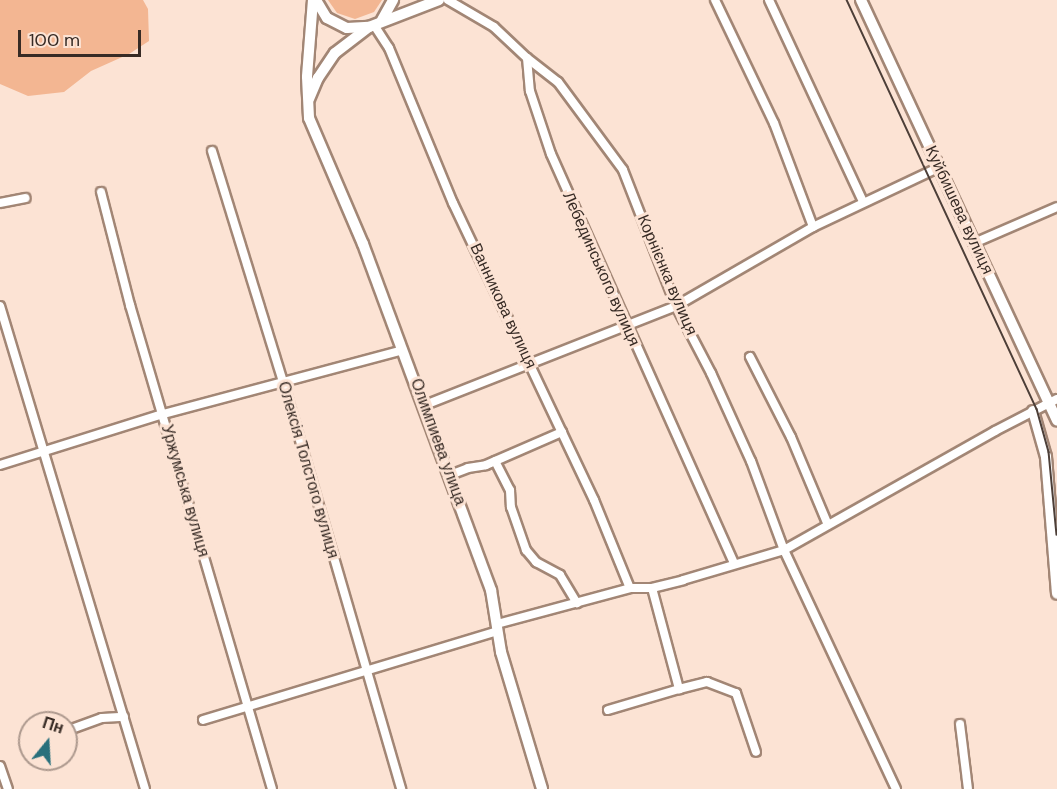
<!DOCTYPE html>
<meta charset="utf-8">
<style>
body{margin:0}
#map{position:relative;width:1057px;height:789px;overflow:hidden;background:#fce3d4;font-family:"DM Sans",sans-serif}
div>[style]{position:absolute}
.green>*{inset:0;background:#f3b692}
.roads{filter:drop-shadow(2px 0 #a28675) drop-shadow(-2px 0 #a28675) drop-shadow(0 2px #a28675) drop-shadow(0 -2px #a28675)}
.street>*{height:8px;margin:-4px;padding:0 4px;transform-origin:4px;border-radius:4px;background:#fff}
.secondary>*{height:10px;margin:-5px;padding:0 5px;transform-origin:5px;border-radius:5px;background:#fff}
.tram>*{height:1.5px;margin:-0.75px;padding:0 0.75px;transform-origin:0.75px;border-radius:0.75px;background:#4d3f38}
span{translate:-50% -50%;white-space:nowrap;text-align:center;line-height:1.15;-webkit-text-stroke:6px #fce3d4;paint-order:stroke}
.street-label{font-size:16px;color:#372b25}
.north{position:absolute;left:18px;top:711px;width:60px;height:60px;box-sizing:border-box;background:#fce3d4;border:2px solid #ad998e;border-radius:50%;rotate:18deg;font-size:16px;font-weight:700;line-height:24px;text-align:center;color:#372b25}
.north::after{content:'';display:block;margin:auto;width:21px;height:27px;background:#29707c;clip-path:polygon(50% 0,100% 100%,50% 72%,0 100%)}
.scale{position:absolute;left:18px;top:30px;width:123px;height:27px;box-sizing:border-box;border:3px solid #372b25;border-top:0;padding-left:8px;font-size:18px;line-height:21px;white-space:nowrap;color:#372b25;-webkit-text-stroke:4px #fce3d4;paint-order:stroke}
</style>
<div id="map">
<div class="green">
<div style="clip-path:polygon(0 0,143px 0,148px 9px,149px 41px,129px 54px,91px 71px,64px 92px,28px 96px,0 84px)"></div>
<div style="clip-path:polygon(328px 0,382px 0,374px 12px,355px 19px,337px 13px)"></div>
</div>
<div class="roads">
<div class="street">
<div style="left:448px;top:0;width:53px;rotate:30.4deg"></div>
<div style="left:494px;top:27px;width:45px;rotate:43.2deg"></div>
<div style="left:527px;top:58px;width:33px;rotate:85deg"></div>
<div style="left:530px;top:91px;width:66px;rotate:71.6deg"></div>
<div style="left:551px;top:154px;width:449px;rotate:65.9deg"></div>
<div style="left:715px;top:0;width:136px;rotate:64.4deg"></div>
<div style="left:774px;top:123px;width:111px;rotate:69.4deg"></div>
<div style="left:769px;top:0;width:223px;rotate:65deg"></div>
<div style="left:374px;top:25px;width:27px;rotate:57deg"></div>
<div style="left:389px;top:48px;width:168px;rotate:67.6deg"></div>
<div style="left:453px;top:203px;width:329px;rotate:64.6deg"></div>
<div style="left:594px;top:500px;width:95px;rotate:67.8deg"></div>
<div style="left:527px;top:58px;width:39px;rotate:38deg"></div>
<div style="left:558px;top:82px;width:109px;rotate:53.5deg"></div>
<div style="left:623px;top:170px;width:146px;rotate:68.7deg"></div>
<div style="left:676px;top:306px;width:76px;rotate:62.4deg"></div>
<div style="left:711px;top:373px;width:97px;rotate:65.6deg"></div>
<div style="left:751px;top:461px;width:95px;rotate:69.7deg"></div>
<div style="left:784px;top:550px;width:264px;rotate:64.9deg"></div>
<div style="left:212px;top:151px;width:242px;rotate:72.9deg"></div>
<div style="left:283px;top:382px;width:424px;rotate:73.8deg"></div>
<div style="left:101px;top:192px;width:117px;rotate:75.6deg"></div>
<div style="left:130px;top:305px;width:504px;rotate:73.65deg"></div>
<div style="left:0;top:203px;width:26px;rotate:-11deg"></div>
<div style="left:974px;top:243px;width:90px;rotate:-23.4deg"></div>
<div style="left:0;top:306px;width:504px;rotate:73.29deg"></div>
<div style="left:750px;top:357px;width:90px;rotate:62.9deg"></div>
<div style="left:791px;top:437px;width:95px;rotate:67.2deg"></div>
<div style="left:425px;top:405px;width:270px;rotate:-21.5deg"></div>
<div style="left:676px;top:306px;width:158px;rotate:-30deg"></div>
<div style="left:813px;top:227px;width:140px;rotate:-25.3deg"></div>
<div style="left:495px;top:461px;width:33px;rotate:63deg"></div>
<div style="left:510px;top:490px;width:17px;rotate:87deg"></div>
<div style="left:511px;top:507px;width:46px;rotate:70.8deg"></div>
<div style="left:526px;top:550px;width:16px;rotate:50deg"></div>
<div style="left:536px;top:562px;width:27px;rotate:28deg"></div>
<div style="left:560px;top:575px;width:33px;rotate:59deg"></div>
<div style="left:0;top:465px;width:171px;rotate:-17.4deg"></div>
<div style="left:163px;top:414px;width:248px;rotate:-14.9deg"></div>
<div style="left:450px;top:475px;width:19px;rotate:-21deg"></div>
<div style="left:468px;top:468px;width:18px;rotate:-9deg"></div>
<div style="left:486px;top:465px;width:83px;rotate:-23.5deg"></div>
<div style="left:652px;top:588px;width:105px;rotate:75deg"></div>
<div style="left:679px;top:689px;width:29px;rotate:-14deg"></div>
<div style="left:707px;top:682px;width:31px;rotate:21deg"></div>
<div style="left:736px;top:693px;width:62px;rotate:71.3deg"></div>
<div style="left:497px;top:624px;width:138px;rotate:-15.1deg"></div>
<div style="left:630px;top:588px;width:22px"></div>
<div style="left:652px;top:588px;width:32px;rotate:-14deg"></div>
<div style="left:683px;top:580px;width:105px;rotate:-16.5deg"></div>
<div style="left:784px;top:550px;width:242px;rotate:-29.4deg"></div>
<div style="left:995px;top:431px;width:70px;rotate:-27.3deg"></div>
<div style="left:608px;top:710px;width:74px;rotate:-16.5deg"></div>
<div style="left:203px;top:720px;width:307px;rotate:-16.8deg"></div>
<div style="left:960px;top:724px;width:65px;rotate:83deg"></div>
<div style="left:66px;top:731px;width:38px;rotate:-20deg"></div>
<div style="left:102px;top:718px;width:22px;rotate:-3deg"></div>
<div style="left:0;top:766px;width:24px;rotate:71deg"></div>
</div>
<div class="secondary">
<div style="left:313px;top:0;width:77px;rotate:94.5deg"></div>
<div style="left:307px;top:77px;width:41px;rotate:87.2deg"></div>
<div style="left:309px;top:118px;width:137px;rotate:66.8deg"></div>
<div style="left:363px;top:244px;width:369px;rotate:69.7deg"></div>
<div style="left:491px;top:590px;width:63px;rotate:80.8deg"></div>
<div style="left:501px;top:652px;width:143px;rotate:73.3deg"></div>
<div style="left:316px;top:0;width:21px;rotate:59deg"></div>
<div style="left:327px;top:18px;width:22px;rotate:27deg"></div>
<div style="left:347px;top:28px;width:22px;rotate:-3deg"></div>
<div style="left:369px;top:27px;width:75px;rotate:-21.1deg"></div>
<div style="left:861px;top:0;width:464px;rotate:65deg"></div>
<div style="left:382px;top:20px;width:23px;rotate:-61deg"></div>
<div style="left:309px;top:99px;width:23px;rotate:-67deg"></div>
<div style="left:318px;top:78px;width:30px;rotate:-56deg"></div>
<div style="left:335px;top:53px;width:43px;rotate:-37.4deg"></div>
<div style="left:1033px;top:411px;width:48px;rotate:74.2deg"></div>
<div style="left:1046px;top:457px;width:137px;rotate:85.4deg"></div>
</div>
</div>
<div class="tram">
<div style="left:847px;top:0;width:451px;rotate:65.1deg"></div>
<div style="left:1037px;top:409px;width:45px;rotate:74.4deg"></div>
<div style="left:1049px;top:452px;width:83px;rotate:84.5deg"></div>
</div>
<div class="street-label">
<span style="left:959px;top:210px;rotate:65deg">Куйбишева вулиця</span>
<span style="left:601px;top:269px;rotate:66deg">Лебединського вулиця</span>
<span style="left:667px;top:275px;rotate:67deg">Корнієнка вулиця</span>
<span style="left:503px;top:306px;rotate:65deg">Ванникова вулиця</span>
<span style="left:438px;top:442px;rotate:70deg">Олимпиева улица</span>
<span style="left:308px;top:470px;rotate:74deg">Олексія Толстого вулиця</span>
<span style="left:185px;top:491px;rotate:74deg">Уржумська вулиця</span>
</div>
<div class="north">Пн</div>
<div class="scale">100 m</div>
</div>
